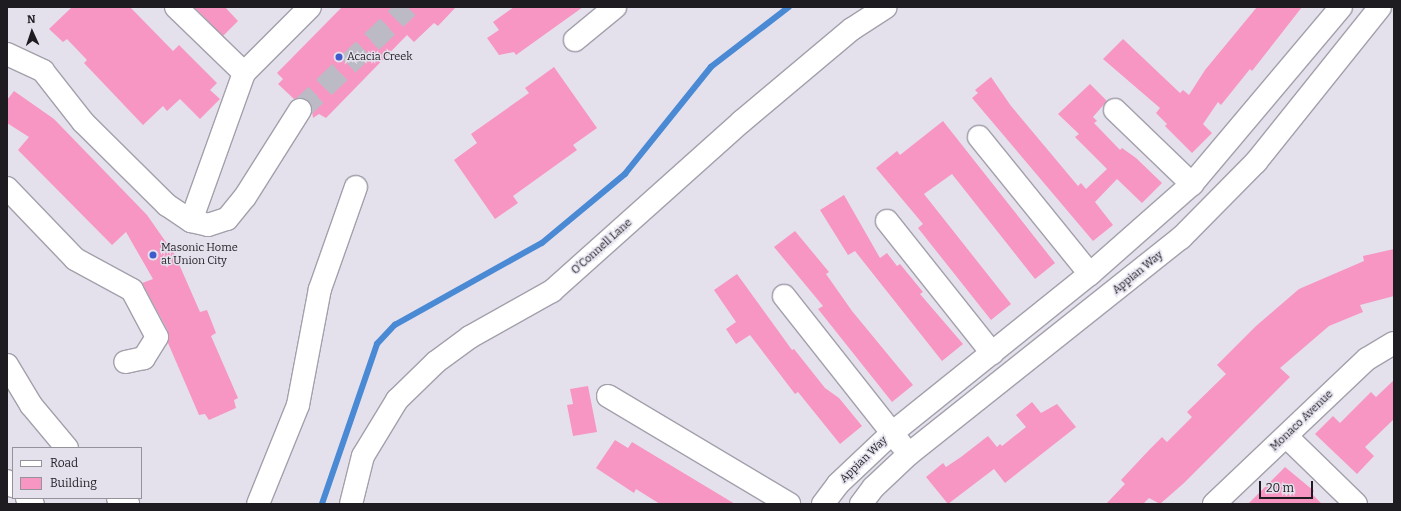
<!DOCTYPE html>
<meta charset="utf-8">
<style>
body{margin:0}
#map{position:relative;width:1401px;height:511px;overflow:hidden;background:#e4e1ed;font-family:Bitter,serif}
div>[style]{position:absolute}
.stream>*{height:5.5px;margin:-2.75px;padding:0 2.75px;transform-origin:2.75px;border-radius:2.75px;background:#4a89d3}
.building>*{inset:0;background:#f795c3}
.minor-tunnel>*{height:22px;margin-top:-11px;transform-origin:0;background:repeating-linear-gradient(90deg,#bcbac4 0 22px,transparent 0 33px)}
.roads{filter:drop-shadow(1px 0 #a3a0ab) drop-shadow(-1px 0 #a3a0ab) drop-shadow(0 1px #a3a0ab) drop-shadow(0 -1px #a3a0ab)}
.minor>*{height:22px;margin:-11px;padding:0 11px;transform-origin:11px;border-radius:11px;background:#fff}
.dots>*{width:11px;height:11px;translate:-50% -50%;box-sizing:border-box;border:2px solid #e4e1ed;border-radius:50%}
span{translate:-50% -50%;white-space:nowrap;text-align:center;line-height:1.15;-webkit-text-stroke:3px #e4e1ed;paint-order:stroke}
.poi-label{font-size:11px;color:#1e1c21}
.left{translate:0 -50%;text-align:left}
.street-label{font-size:11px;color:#1e1c21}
.frame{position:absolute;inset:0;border:8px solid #1e1c21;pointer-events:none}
.legend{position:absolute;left:12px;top:447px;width:130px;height:52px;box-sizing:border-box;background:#e4e1ed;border:1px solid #95929b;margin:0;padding:5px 7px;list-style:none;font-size:12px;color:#1e1c21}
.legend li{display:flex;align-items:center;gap:8px;height:20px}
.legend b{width:20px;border:1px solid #95929b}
.north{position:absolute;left:12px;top:12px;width:40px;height:40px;-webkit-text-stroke:3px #e4e1ed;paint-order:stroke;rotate:357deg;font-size:11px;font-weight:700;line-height:16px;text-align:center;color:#1e1c21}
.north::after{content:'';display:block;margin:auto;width:14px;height:18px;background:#1e1c21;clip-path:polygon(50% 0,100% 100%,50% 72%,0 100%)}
.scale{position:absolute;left:1259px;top:481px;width:54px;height:18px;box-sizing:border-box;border:2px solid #1e1c21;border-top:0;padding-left:5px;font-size:12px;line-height:14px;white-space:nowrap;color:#1e1c21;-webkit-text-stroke:3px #e4e1ed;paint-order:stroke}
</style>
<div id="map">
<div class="stream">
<div style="left:322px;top:504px;width:169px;rotate:-71deg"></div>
<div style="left:377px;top:344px;width:26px;rotate:-47deg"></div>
<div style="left:395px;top:325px;width:168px;rotate:-29.2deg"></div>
<div style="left:542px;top:243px;width:108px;rotate:-39.7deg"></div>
<div style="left:625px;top:174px;width:137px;rotate:-51.2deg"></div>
<div style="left:711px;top:67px;width:98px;rotate:-37.6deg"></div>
</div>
<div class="building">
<div style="clip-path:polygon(72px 7px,130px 7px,173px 51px,179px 45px,217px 83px,210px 90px,220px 99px,200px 119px,180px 99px,167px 111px,163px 106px,143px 125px,84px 63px,87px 60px,67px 39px,63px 42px,49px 29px)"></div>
<div style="clip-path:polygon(194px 7px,225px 7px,238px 21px,223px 36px)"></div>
<div style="clip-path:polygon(342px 7px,456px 7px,438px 26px,434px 23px,414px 42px,407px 35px,326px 118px,319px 114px,313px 118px,311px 104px,301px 98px,294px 99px,278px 84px,283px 79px,277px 73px)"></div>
<div style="clip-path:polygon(514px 7px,583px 7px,516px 55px,514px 52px,499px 55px,487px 38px,499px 30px,493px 22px)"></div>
<div style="clip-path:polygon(1257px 7px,1302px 7px,1252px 71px,1250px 69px,1221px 105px,1218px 102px,1203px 124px,1212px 133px,1192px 153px,1165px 126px,1167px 124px,1156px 113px,1160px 108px,1103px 59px,1123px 39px,1180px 93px,1183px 90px,1189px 95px,1205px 70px)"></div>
<div style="clip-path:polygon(554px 67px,597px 128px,573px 145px,577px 150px,513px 196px,518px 203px,495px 219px,454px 160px,477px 143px,471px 134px,529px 93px,525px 88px)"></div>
<div style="clip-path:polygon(991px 77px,1011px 106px,1078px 186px,1081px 183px,1086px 189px,1107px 169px,1075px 137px,1079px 134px,1058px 114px,1090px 84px,1107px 101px,1093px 117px,1097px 121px,1094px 123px,1120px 150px,1122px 148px,1136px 158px,1162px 183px,1142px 203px,1117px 179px,1095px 202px,1113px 225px,1093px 241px,972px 98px,978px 93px,975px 90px)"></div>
<div style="clip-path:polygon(14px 91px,54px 119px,147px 215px,175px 255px,200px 312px,207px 310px,216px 333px,211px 336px,238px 398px,234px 400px,236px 408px,209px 420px,205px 414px,199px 415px,168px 343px,168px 331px,142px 283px,153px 279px,126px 232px,112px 245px,18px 150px,29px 137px,7px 123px,7px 100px)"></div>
<div style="clip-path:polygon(943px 121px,1055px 263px,1035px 279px,952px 174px,924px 194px,1011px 304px,991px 320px,918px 228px,923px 224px,876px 168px,897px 151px,900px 155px)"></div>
<div style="clip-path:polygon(844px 195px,880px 258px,887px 253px,897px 266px,900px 264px,923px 292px,920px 294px,963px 344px,942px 361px,855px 251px,848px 255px,820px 210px)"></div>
<div style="clip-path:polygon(795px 231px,829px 272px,826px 274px,852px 311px,913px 385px,892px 402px,818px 309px,823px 306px,774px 247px)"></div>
<div style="clip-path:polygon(1394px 249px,1394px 296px,1360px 305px,1363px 312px,1329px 326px,1280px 368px,1290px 377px,1184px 483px,1160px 504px,1149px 498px,1143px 504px,1106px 504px,1125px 484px,1121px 480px,1150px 449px,1162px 437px,1167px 442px,1192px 417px,1187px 412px,1226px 374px,1217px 365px,1256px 326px,1299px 289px,1364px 261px,1363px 256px)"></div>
<div style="clip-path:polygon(737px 274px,792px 350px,794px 349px,825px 388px,839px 398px,862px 426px,840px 444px,798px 392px,795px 394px,750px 335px,736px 344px,726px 329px,736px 322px,714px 290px)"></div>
<div style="clip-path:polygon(1394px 380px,1394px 419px,1365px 447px,1374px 456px,1357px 474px,1315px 434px,1333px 416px,1340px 423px,1371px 392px,1376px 397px)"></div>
<div style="clip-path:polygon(588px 386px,597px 432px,573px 436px,567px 405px,573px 404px,570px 389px)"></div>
<div style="clip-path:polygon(1032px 402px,1041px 413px,1057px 404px,1076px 427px,1005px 483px,994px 469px,948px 504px,926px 477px,943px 463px,946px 467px,961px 457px,988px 436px,997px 447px,1000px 444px,1002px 446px,1026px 427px,1016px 415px)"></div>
<div style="clip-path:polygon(615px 440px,628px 448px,632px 442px,735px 504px,660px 504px,636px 489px,634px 493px,596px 468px)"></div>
<div style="clip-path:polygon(1285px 467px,1314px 491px,1312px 494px,1322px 504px,1248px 504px)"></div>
</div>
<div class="minor-tunnel">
<div style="left:300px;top:110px;width:149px;rotate:-43.6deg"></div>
</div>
<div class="roads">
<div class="minor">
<div style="left:176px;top:7px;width:95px;rotate:44.1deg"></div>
<div style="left:244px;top:73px;width:157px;rotate:109.7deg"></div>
<div style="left:575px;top:40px;width:52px;rotate:-39.5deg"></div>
<div style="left:7px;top:54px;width:40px;rotate:25deg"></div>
<div style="left:43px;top:71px;width:65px;rotate:51.9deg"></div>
<div style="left:83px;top:122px;width:118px;rotate:44.7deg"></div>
<div style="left:167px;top:205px;width:29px;rotate:34deg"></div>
<div style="left:191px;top:221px;width:17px;rotate:13deg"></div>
<div style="left:208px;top:225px;width:20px;rotate:-18deg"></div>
<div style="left:227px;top:219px;width:28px;rotate:-51deg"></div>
<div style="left:245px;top:197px;width:103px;rotate:-57.7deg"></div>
<div style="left:244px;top:73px;width:93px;rotate:-45deg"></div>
<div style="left:1115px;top:110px;width:107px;rotate:43.9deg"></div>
<div style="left:979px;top:137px;width:176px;rotate:51deg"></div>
<div style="left:7px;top:188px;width:98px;rotate:46.2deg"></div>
<div style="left:75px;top:259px;width:65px;rotate:28.5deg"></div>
<div style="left:132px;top:290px;width:53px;rotate:62deg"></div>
<div style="left:157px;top:337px;width:25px;rotate:122deg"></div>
<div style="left:144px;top:358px;width:19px;rotate:168deg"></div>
<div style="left:887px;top:221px;width:169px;rotate:51.5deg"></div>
<div style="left:784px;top:296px;width:189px;rotate:51.7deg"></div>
<div style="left:7px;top:365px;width:47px;rotate:59deg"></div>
<div style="left:31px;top:405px;width:56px;rotate:50.1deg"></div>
<div style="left:608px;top:396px;width:211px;rotate:30.8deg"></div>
<div style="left:1287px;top:437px;width:96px;rotate:44.2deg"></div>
<div style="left:7px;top:481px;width:8px;rotate:40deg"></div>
<div style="left:27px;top:498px;width:8px;rotate:45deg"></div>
<div style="left:118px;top:498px;width:12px;rotate:31deg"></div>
<div style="left:258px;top:504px;width:107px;rotate:-68deg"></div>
<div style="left:298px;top:405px;width:118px;rotate:-79.3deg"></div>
<div style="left:320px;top:289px;width:108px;rotate:-70.6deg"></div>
<div style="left:351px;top:504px;width:49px;rotate:-76deg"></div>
<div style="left:363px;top:456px;width:66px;rotate:-58.7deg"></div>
<div style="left:397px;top:400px;width:54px;rotate:-44.3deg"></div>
<div style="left:436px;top:362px;width:42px;rotate:-36.3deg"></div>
<div style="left:470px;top:337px;width:94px;rotate:-29.3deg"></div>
<div style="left:552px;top:291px;width:254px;rotate:-41.8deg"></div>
<div style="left:741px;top:122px;width:145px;rotate:-40deg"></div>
<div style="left:852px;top:29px;width:40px;rotate:-32.9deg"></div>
<div style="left:823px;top:504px;width:25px;rotate:-53deg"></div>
<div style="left:838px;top:484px;width:74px;rotate:-43.4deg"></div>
<div style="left:892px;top:433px;width:254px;rotate:-38.8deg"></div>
<div style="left:1090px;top:274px;width:136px;rotate:-41.4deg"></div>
<div style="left:1192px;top:184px;width:231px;rotate:-49.9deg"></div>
<div style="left:861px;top:504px;width:21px;rotate:-53deg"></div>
<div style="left:874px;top:487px;width:48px;rotate:-43.3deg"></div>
<div style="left:909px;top:454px;width:347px;rotate:-38.5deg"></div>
<div style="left:1181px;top:238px;width:107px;rotate:-45.4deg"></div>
<div style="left:1256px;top:162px;width:198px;rotate:-51.3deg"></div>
<div style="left:1214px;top:504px;width:211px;rotate:-43.5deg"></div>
<div style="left:1367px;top:359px;width:31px;rotate:-31deg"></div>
</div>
</div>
<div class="dots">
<div style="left:339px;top:57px;background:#3f5acd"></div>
<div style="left:153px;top:255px;background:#3f5acd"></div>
</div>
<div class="poi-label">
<span class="left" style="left:347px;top:57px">Acacia Creek</span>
<span class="left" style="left:161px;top:255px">Masonic Home<br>at Union City</span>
</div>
<div class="street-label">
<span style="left:602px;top:247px;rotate:-42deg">O’Connell Lane</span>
<span style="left:1138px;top:273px;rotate:-39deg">Appian Way</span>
<span style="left:1302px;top:421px;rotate:-44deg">Monaco Avenue</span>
<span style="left:864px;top:460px;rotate:-44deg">Appian Way</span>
</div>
<div class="frame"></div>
<ul class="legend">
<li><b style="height:5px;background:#fff"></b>Road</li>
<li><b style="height:11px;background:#f795c3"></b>Building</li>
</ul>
<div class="north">N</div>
<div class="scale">20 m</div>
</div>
